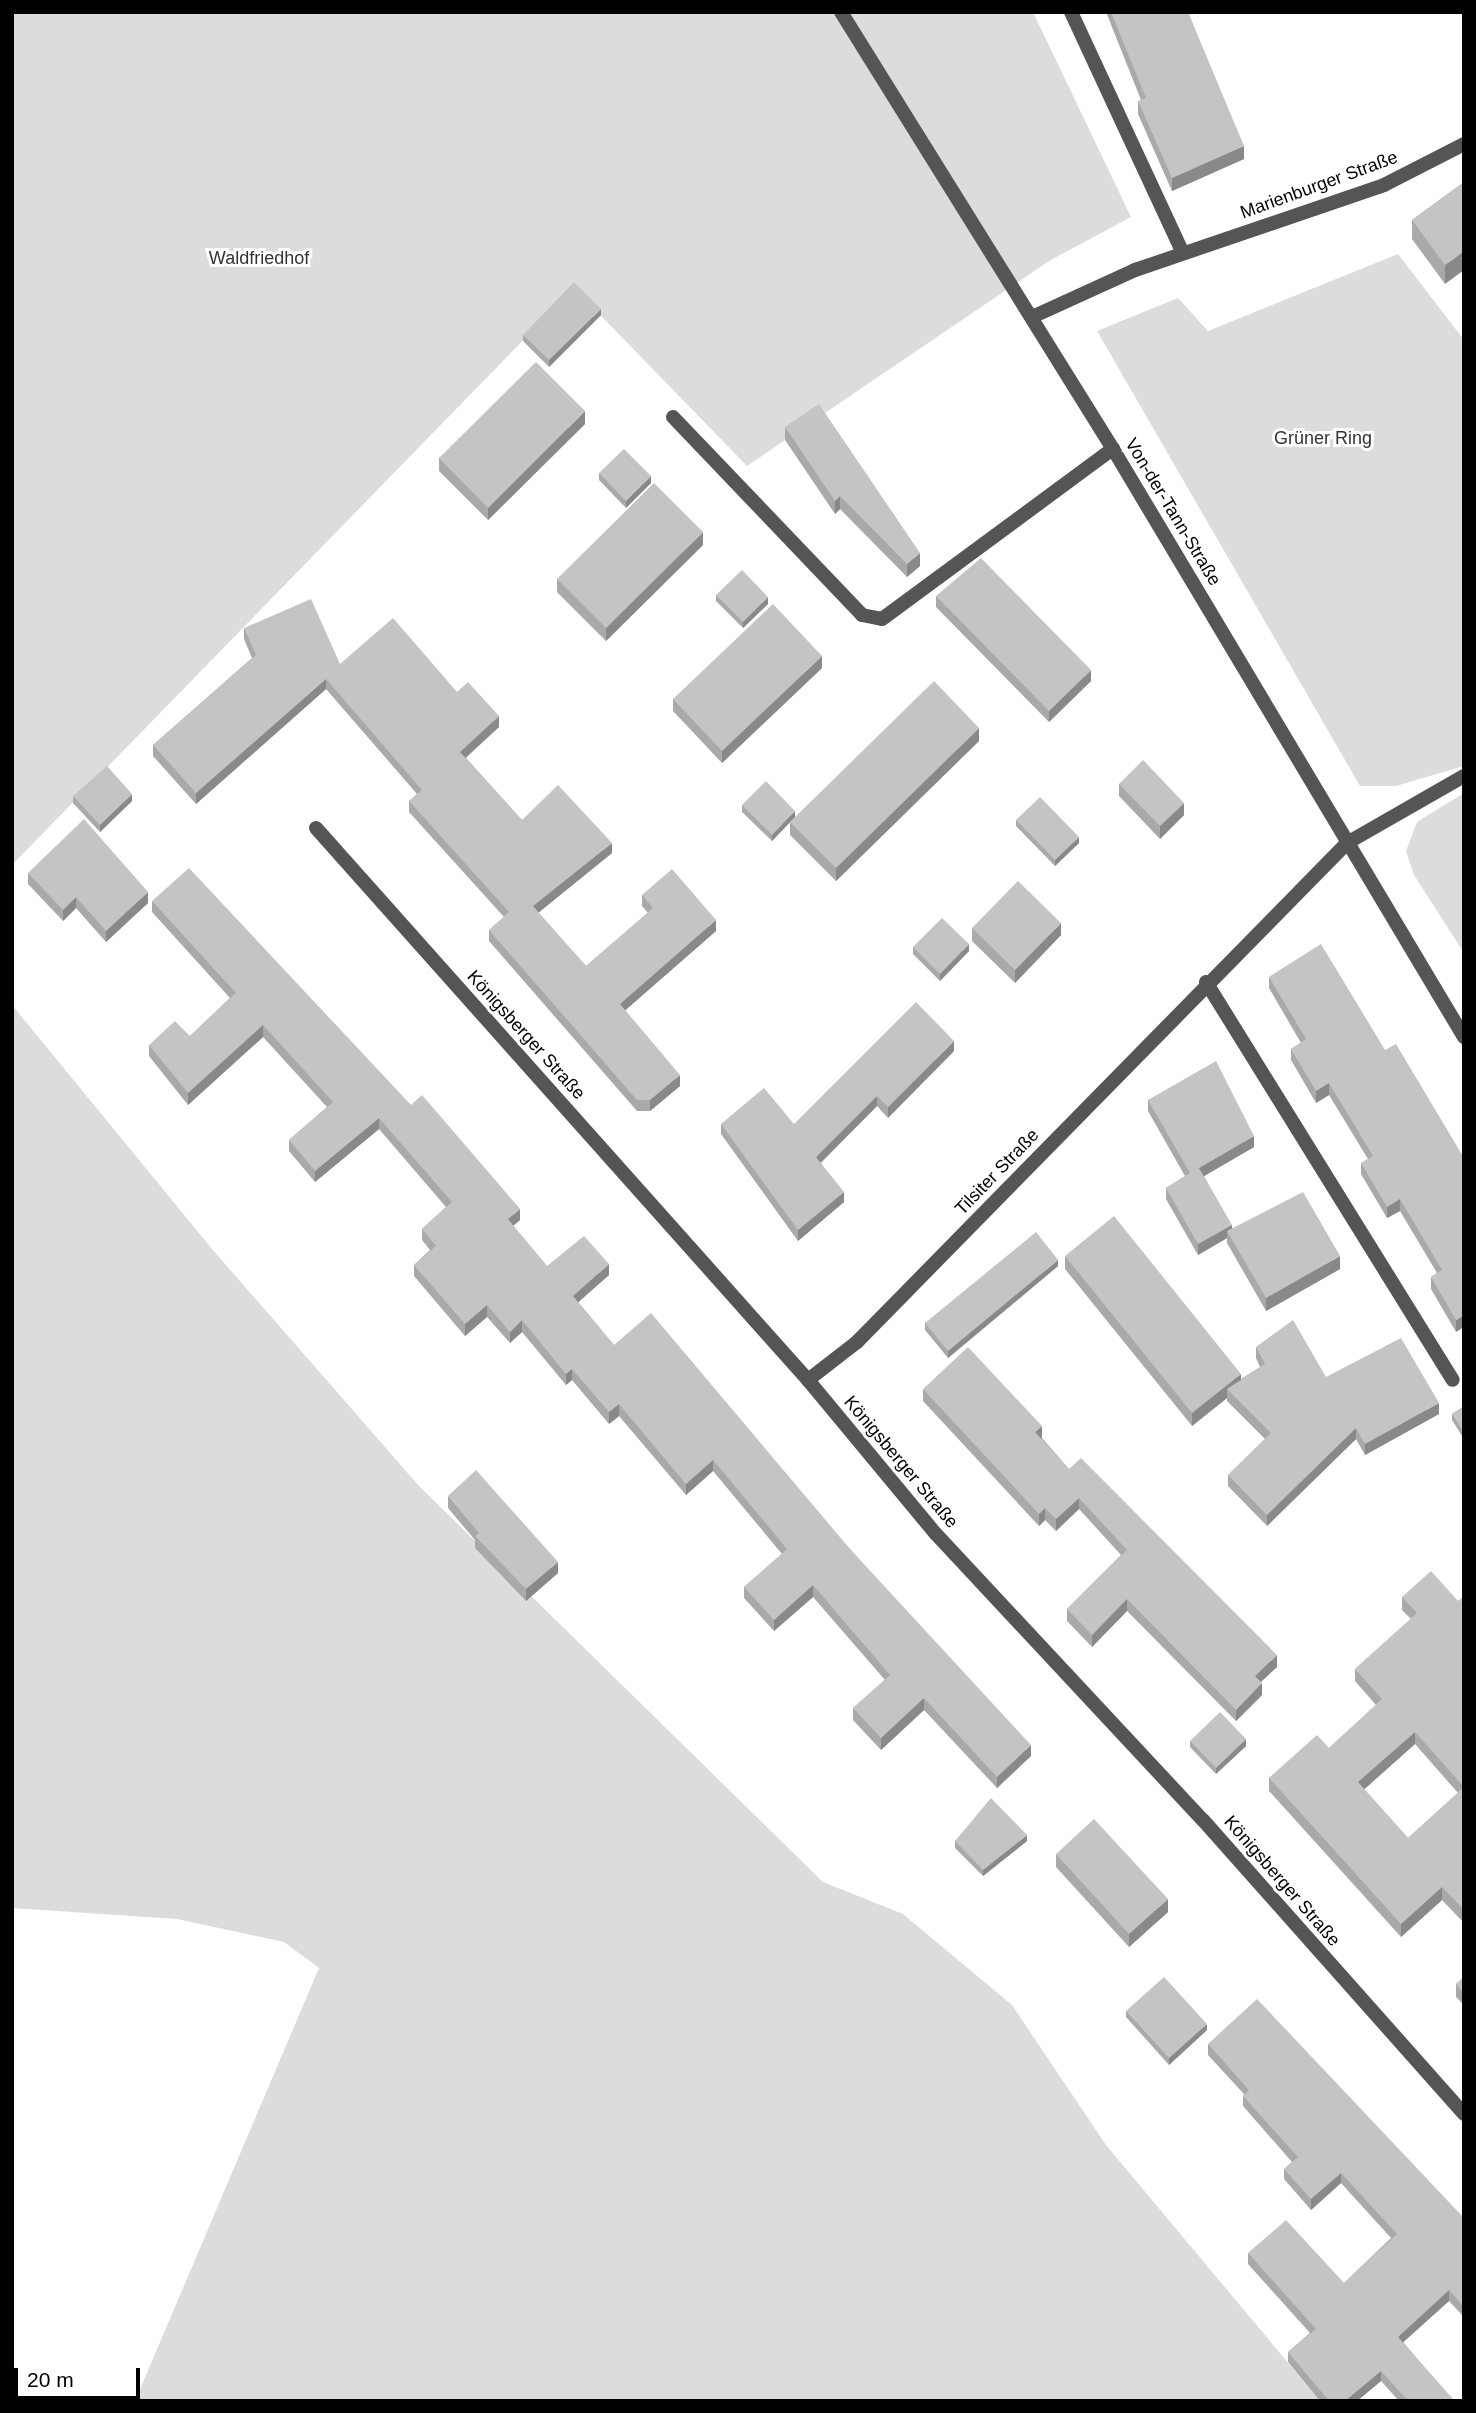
<!DOCTYPE html>
<meta charset="utf-8">
<style>
body{margin:0}
#map{position:relative;width:1476px;height:2413px;overflow:hidden;background:#fff;font-family:Helvetica,sans-serif}
div>[style]{position:absolute}
.green>*{inset:0;background:#dcdcdc}
.service>*{height:14px;margin:-7px;padding:0 7px;transform-origin:7px;border-radius:7px;background:#555}
.minor>*{height:14px;margin:-7px;padding:0 7px;transform-origin:7px;border-radius:7px;background:#555}
.tertiary>*{height:14px;margin:-7px;padding:0 7px;transform-origin:7px;border-radius:7px;background:#555}
.wall>*{inset:0;background:#a9a9a9}
.shaded-wall>*{inset:0;background:#898989}
.building>*{inset:0;background:#c4c4c4}
span{translate:-50% -50%;white-space:nowrap;text-align:center;line-height:1.15;-webkit-text-stroke:6px #fff;paint-order:stroke}
.street-label{font-size:18px;color:#000}
.park-label{font-size:18px;color:#333}
.frame{position:absolute;inset:0;border:14px solid #000;pointer-events:none}
.scale{position:absolute;left:14px;top:2368px;width:126px;height:32px;box-sizing:border-box;border:4px solid #000;border-top:0;padding-left:9px;font-size:21px;line-height:24px;white-space:nowrap;color:#000;-webkit-text-stroke:5px #fff;paint-order:stroke}
</style>
<div id="map">
<div class="green">
<div style="clip-path:polygon(12px 12px,1033px 12px,1131px 217px,1049px 261px,747px 466px,574px 288px,12px 865px)"></div>
<div style="clip-path:polygon(1398px 254px,1464px 340px,1464px 766px,1396px 786px,1360px 786px,1097px 331px,1178px 298px,1208px 331px)"></div>
<div style="clip-path:polygon(1464px 793px,1464px 953px,1414px 875px,1406px 851px,1417px 822px)"></div>
<div style="clip-path:polygon(12px 1005px,212px 1249px,419px 1486px,823px 1882px,903px 1914px,1012px 2005px,1106px 2145px,1320px 2401px,135px 2401px,319px 1968px,284px 1942px,177px 1919px,12px 1908px)"></div>
</div>
<div class="service">
<div style="left:1071px;top:12px;width:266px;rotate:65.1deg"></div>
<div style="left:673px;top:417px;width:274px;rotate:46.3deg"></div>
<div style="left:862px;top:615px;width:20px;rotate:11deg"></div>
<div style="left:882px;top:619px;width:287px;rotate:-36.4deg"></div>
</div>
<div class="minor">
<div style="left:1032px;top:317px;width:113px;rotate:-24.5deg"></div>
<div style="left:1135px;top:270px;width:263px;rotate:-18.8deg"></div>
<div style="left:1384px;top:185px;width:90px;rotate:-27.1deg"></div>
<div style="left:316px;top:828px;width:739px;rotate:48.29deg"></div>
<div style="left:808px;top:1380px;width:200px;rotate:50.3deg"></div>
<div style="left:936px;top:1534px;width:391px;rotate:47deg"></div>
<div style="left:1203px;top:1820px;width:393px;rotate:48.4deg"></div>
<div style="left:1206px;top:982px;width:468px;rotate:58.2deg"></div>
<div style="left:808px;top:1380px;width:62px;rotate:-37.8deg"></div>
<div style="left:857px;top:1342px;width:699px;rotate:-45.52deg"></div>
<div style="left:1347px;top:843px;width:135px;rotate:-29.8deg"></div>
</div>
<div class="tertiary">
<div style="left:841px;top:12px;width:515px;rotate:58.1deg"></div>
<div style="left:1113px;top:449px;width:685px;rotate:59.17deg"></div>
</div>
<div class="wall">
<div style="clip-path:polygon(1106px 12px,1188px 12px,1244px 159px,1172px 191px,1138px 114px,1138px 101px,1141px 100px)"></div>
<div style="clip-path:polygon(1464px 182px,1445px 284px,1412px 239px,1412px 220px)"></div>
<div style="clip-path:polygon(601px 315px,549px 367px,523px 341px,523px 335px)"></div>
<div style="clip-path:polygon(585px 424px,488px 520px,439px 471px,439px 458px)"></div>
<div style="clip-path:polygon(785px 427px,920px 566px,907px 577px,840px 509px,835px 514px,785px 440px)"></div>
<div style="clip-path:polygon(599px 473px,651px 483px,626px 508px,599px 480px)"></div>
<div style="clip-path:polygon(703px 545px,606px 641px,557px 592px,557px 579px)"></div>
<div style="clip-path:polygon(716px 595px,768px 604px,743px 628px,716px 601px)"></div>
<div style="clip-path:polygon(936px 596px,1091px 681px,1049px 722px,936px 607px)"></div>
<div style="clip-path:polygon(244px 628px,340px 664px,457px 692px,499px 727px,466px 758px,522px 820px,612px 853px,538px 913px,586px 966px,648px 913px,642px 906px,642px 895px,716px 931px,625px 1010px,680px 1086px,650px 1111px,637px 1111px,489px 941px,489px 930px,504px 917px,409px 812px,409px 801px,417px 794px,326px 689px,196px 804px,153px 756px,153px 745px,252px 658px,244px 639px)"></div>
<div style="clip-path:polygon(822px 668px,722px 763px,673px 711px,673px 699px)"></div>
<div style="clip-path:polygon(979px 741px,836px 881px,790px 835px,790px 822px,772px 841px,742px 812px,742px 805px,795px 817px)"></div>
<div style="clip-path:polygon(1119px 784px,1184px 815px,1160px 839px,1119px 796px)"></div>
<div style="clip-path:polygon(73px 796px,132px 801px,100px 832px,73px 803px)"></div>
<div style="clip-path:polygon(1016px 820px,1079px 843px,1055px 866px,1016px 826px)"></div>
<div style="clip-path:polygon(28px 873px,148px 903px,106px 942px,76px 908px,63px 921px,28px 884px)"></div>
<div style="clip-path:polygon(152px 901px,411px 1105px,520px 1220px,513px 1226px,547px 1266px,609px 1275px,578px 1302px,614px 1345px,850px 1549px,1031px 1756px,997px 1788px,924px 1710px,881px 1750px,853px 1720px,853px 1708px,885px 1680px,813px 1597px,774px 1631px,744px 1598px,744px 1587px,782px 1554px,713px 1471px,686px 1495px,619px 1416px,609px 1424px,572px 1380px,566px 1385px,522px 1332px,510px 1343px,487px 1317px,465px 1336px,414px 1276px,414px 1265px,430px 1250px,422px 1240px,422px 1229px,446px 1207px,379px 1129px,315px 1182px,289px 1151px,289px 1140px,327px 1107px,263px 1037px,188px 1105px,149px 1056px,149px 1045px,190px 1036px,230px 998px,152px 912px)"></div>
<div style="clip-path:polygon(972px 928px,1061px 935px,1015px 983px,972px 941px)"></div>
<div style="clip-path:polygon(913px 947px,969px 951px,940px 981px,913px 954px)"></div>
<div style="clip-path:polygon(1269px 977px,1385px 1050px,1464px 1158px,1456px 1332px,1431px 1289px,1431px 1277px,1437px 1273px,1400px 1211px,1387px 1218px,1361px 1174px,1361px 1163px,1368px 1159px,1329px 1095px,1316px 1103px,1291px 1060px,1291px 1049px,1301px 1043px,1269px 988px)"></div>
<div style="clip-path:polygon(954px 1051px,888px 1118px,877px 1106px,821px 1163px,844px 1202px,798px 1241px,721px 1134px,721px 1124px,794px 1124px)"></div>
<div style="clip-path:polygon(1148px 1100px,1254px 1147px,1204px 1176px,1232px 1228px,1340px 1269px,1266px 1311px,1227px 1243px,1227px 1238px,1198px 1255px,1166px 1199px,1166px 1188px,1185px 1176px,1148px 1111px)"></div>
<div style="clip-path:polygon(1065px 1256px,1241px 1379px,1260px 1367px,1256px 1358px,1256px 1347px,1326px 1377px,1439px 1414px,1365px 1455px,1356px 1439px,1267px 1526px,1228px 1486px,1228px 1475px,1265px 1439px,1227px 1401px,1227px 1398px,1192px 1426px,1065px 1269px)"></div>
<div style="clip-path:polygon(1058px 1266px,948px 1358px,925px 1330px,925px 1323px)"></div>
<div style="clip-path:polygon(923px 1389px,1042px 1438px,1069px 1469px,1277px 1667px,1261px 1682px,1262px 1695px,1236px 1721px,1127px 1611px,1092px 1647px,1067px 1621px,1067px 1609px,1121px 1555px,1079px 1509px,1056px 1531px,1045px 1520px,1039px 1526px,923px 1401px)"></div>
<div style="clip-path:polygon(1464px 1406px,1464px 1439px,1452px 1420px,1452px 1414px)"></div>
<div style="clip-path:polygon(448px 1496px,558px 1573px,526px 1601px,475px 1548px,475px 1540px,448px 1508px)"></div>
<div style="clip-path:polygon(evenodd,1402px 1597px,1458px 1601px,1464px 1597px,1464px 1923px,1442px 1900px,1401px 1937px,1269px 1791px,1269px 1778px,1329px 1748px,1376px 1705px,1355px 1681px,1355px 1669px,1411px 1619px,1402px 1610px,1402px 1597px,1415px 1744px,1458px 1793px,1408px 1838px,1364px 1789px,1415px 1744px)"></div>
<div style="clip-path:polygon(1190px 1741px,1246px 1746px,1216px 1774px,1190px 1747px)"></div>
<div style="clip-path:polygon(955px 1841px,1027px 1841px,983px 1876px,955px 1848px)"></div>
<div style="clip-path:polygon(1056px 1854px,1168px 1912px,1129px 1947px,1056px 1867px)"></div>
<div style="clip-path:polygon(1464px 1977px,1464px 2005px,1456px 1997px,1456px 1984px)"></div>
<div style="clip-path:polygon(1126px 2011px,1207px 2030px,1169px 2065px,1126px 2017px)"></div>
<div style="clip-path:polygon(1208px 2044px,1464px 2218px,1464px 2317px,1449px 2301px,1403px 2342px,1453px 2401px,1399px 2401px,1381px 2381px,1357px 2401px,1320px 2401px,1288px 2362px,1288px 2352px,1310px 2333px,1248px 2264px,1248px 2253px,1344px 2283px,1391px 2238px,1341px 2183px,1311px 2210px,1284px 2179px,1284px 2169px,1292px 2162px,1243px 2106px,1243px 2096px,1244px 2094px,1208px 2055px)"></div>
</div>
<div class="shaded-wall">
<div style="clip-path:polygon(1244px 146px,1244px 159px,1172px 191px,1172px 178px)"></div>
<div style="clip-path:polygon(1464px 251px,1464px 270px,1445px 284px,1445px 265px)"></div>
<div style="clip-path:polygon(601px 309px,601px 315px,549px 367px,549px 360px)"></div>
<div style="clip-path:polygon(585px 411px,585px 424px,488px 520px,488px 508px)"></div>
<div style="clip-path:polygon(651px 476px,651px 483px,626px 508px,626px 501px)"></div>
<div style="clip-path:polygon(840px 496px,840px 509px,835px 514px,835px 501px)"></div>
<div style="clip-path:polygon(703px 532px,703px 545px,606px 641px,606px 628px)"></div>
<div style="clip-path:polygon(920px 553px,920px 566px,907px 577px,907px 564px)"></div>
<div style="clip-path:polygon(768px 597px,768px 604px,743px 628px,743px 622px)"></div>
<div style="clip-path:polygon(822px 656px,822px 668px,722px 763px,722px 751px)"></div>
<div style="clip-path:polygon(1091px 670px,1091px 681px,1049px 722px,1049px 711px)"></div>
<div style="clip-path:polygon(326px 679px,326px 689px,196px 804px,196px 793px)"></div>
<div style="clip-path:polygon(499px 716px,499px 727px,460px 762px,460px 752px)"></div>
<div style="clip-path:polygon(979px 728px,979px 741px,836px 881px,836px 868px)"></div>
<div style="clip-path:polygon(132px 794px,132px 801px,100px 832px,100px 825px)"></div>
<div style="clip-path:polygon(1184px 803px,1184px 815px,1160px 839px,1160px 826px)"></div>
<div style="clip-path:polygon(795px 811px,795px 817px,772px 841px,772px 835px)"></div>
<div style="clip-path:polygon(1079px 837px,1079px 843px,1055px 866px,1055px 860px)"></div>
<div style="clip-path:polygon(612px 843px,612px 853px,533px 917px,533px 906px)"></div>
<div style="clip-path:polygon(148px 892px,148px 903px,106px 942px,106px 931px)"></div>
<div style="clip-path:polygon(76px 897px,76px 908px,63px 921px,63px 910px)"></div>
<div style="clip-path:polygon(716px 920px,716px 931px,620px 1015px,620px 1004px)"></div>
<div style="clip-path:polygon(1061px 923px,1061px 935px,1015px 983px,1015px 970px)"></div>
<div style="clip-path:polygon(969px 944px,969px 951px,940px 981px,940px 974px)"></div>
<div style="clip-path:polygon(263px 1025px,263px 1037px,188px 1105px,188px 1093px)"></div>
<div style="clip-path:polygon(954px 1041px,954px 1051px,888px 1118px,888px 1107px)"></div>
<div style="clip-path:polygon(680px 1075px,680px 1086px,650px 1111px,650px 1100px)"></div>
<div style="clip-path:polygon(1329px 1083px,1329px 1095px,1316px 1103px,1316px 1091px)"></div>
<div style="clip-path:polygon(877px 1096px,877px 1106px,816px 1167px,816px 1157px)"></div>
<div style="clip-path:polygon(379px 1118px,379px 1129px,315px 1182px,315px 1171px)"></div>
<div style="clip-path:polygon(1254px 1136px,1254px 1147px,1199px 1179px,1199px 1168px)"></div>
<div style="clip-path:polygon(844px 1192px,844px 1202px,798px 1241px,798px 1230px)"></div>
<div style="clip-path:polygon(1400px 1199px,1400px 1211px,1387px 1218px,1387px 1207px)"></div>
<div style="clip-path:polygon(520px 1209px,520px 1220px,508px 1230px,508px 1219px)"></div>
<div style="clip-path:polygon(1232px 1225px,1232px 1236px,1227px 1231px,1227px 1238px,1198px 1255px,1198px 1244px)"></div>
<div style="clip-path:polygon(1340px 1256px,1340px 1269px,1266px 1311px,1266px 1298px)"></div>
<div style="clip-path:polygon(1058px 1260px,1058px 1266px,948px 1358px,948px 1351px)"></div>
<div style="clip-path:polygon(609px 1264px,609px 1275px,573px 1307px,573px 1296px)"></div>
<div style="clip-path:polygon(487px 1305px,487px 1317px,465px 1336px,465px 1324px)"></div>
<div style="clip-path:polygon(1464px 1315px,1464px 1327px,1456px 1332px,1456px 1320px)"></div>
<div style="clip-path:polygon(522px 1320px,522px 1332px,510px 1343px,510px 1332px)"></div>
<div style="clip-path:polygon(572px 1369px,572px 1380px,566px 1385px,566px 1374px)"></div>
<div style="clip-path:polygon(1241px 1374px,1241px 1386px,1227px 1389px,1227px 1398px,1192px 1426px,1192px 1413px)"></div>
<div style="clip-path:polygon(1439px 1403px,1439px 1414px,1365px 1455px,1365px 1444px)"></div>
<div style="clip-path:polygon(619px 1404px,619px 1416px,609px 1424px,609px 1412px)"></div>
<div style="clip-path:polygon(1042px 1426px,1042px 1438px,1035px 1444px,1035px 1432px)"></div>
<div style="clip-path:polygon(1356px 1428px,1356px 1439px,1267px 1526px,1267px 1515px)"></div>
<div style="clip-path:polygon(713px 1460px,713px 1471px,686px 1495px,686px 1484px)"></div>
<div style="clip-path:polygon(1079px 1498px,1079px 1509px,1056px 1531px,1056px 1519px)"></div>
<div style="clip-path:polygon(1045px 1508px,1045px 1520px,1039px 1526px,1039px 1514px)"></div>
<div style="clip-path:polygon(558px 1562px,558px 1573px,526px 1601px,526px 1589px)"></div>
<div style="clip-path:polygon(813px 1585px,813px 1597px,774px 1631px,774px 1620px)"></div>
<div style="clip-path:polygon(1127px 1599px,1127px 1611px,1092px 1647px,1092px 1635px)"></div>
<div style="clip-path:polygon(1277px 1655px,1277px 1667px,1255px 1687px,1255px 1676px)"></div>
<div style="clip-path:polygon(1262px 1683px,1262px 1695px,1236px 1721px,1236px 1710px)"></div>
<div style="clip-path:polygon(924px 1698px,924px 1710px,881px 1750px,881px 1738px)"></div>
<div style="clip-path:polygon(1415px 1732px,1415px 1744px,1358px 1795px,1358px 1782px)"></div>
<div style="clip-path:polygon(1246px 1739px,1246px 1746px,1216px 1774px,1216px 1768px)"></div>
<div style="clip-path:polygon(1031px 1745px,1031px 1756px,997px 1788px,997px 1777px)"></div>
<div style="clip-path:polygon(1027px 1835px,1027px 1841px,983px 1876px,983px 1870px)"></div>
<div style="clip-path:polygon(1442px 1887px,1442px 1900px,1401px 1937px,1401px 1924px)"></div>
<div style="clip-path:polygon(1168px 1899px,1168px 1912px,1129px 1947px,1129px 1934px)"></div>
<div style="clip-path:polygon(1207px 2024px,1207px 2030px,1169px 2065px,1169px 2058px)"></div>
<div style="clip-path:polygon(1341px 2173px,1341px 2183px,1311px 2210px,1311px 2199px)"></div>
<div style="clip-path:polygon(1449px 2290px,1449px 2301px,1398px 2347px,1398px 2337px)"></div>
<div style="clip-path:polygon(1381px 2371px,1381px 2381px,1357px 2401px,1345px 2401px)"></div>
</div>
<div class="building">
<div style="clip-path:polygon(1111px 12px,1188px 12px,1244px 146px,1172px 178px,1138px 101px,1146px 98px)"></div>
<div style="clip-path:polygon(1464px 182px,1464px 251px,1445px 265px,1412px 220px)"></div>
<div style="clip-path:polygon(574px 282px,601px 309px,549px 360px,523px 335px)"></div>
<div style="clip-path:polygon(536px 362px,585px 411px,488px 508px,439px 458px)"></div>
<div style="clip-path:polygon(819px 404px,920px 553px,907px 564px,840px 496px,835px 501px,785px 427px)"></div>
<div style="clip-path:polygon(624px 449px,651px 476px,626px 501px,599px 473px)"></div>
<div style="clip-path:polygon(654px 483px,703px 532px,606px 628px,557px 579px)"></div>
<div style="clip-path:polygon(981px 558px,1091px 670px,1049px 711px,936px 596px)"></div>
<div style="clip-path:polygon(742px 570px,768px 597px,743px 622px,716px 595px)"></div>
<div style="clip-path:polygon(311px 599px,340px 664px,393px 618px,457px 692px,468px 682px,499px 716px,460px 752px,522px 820px,558px 785px,612px 843px,533px 906px,586px 966px,653px 908px,642px 895px,672px 869px,716px 920px,620px 1004px,680px 1075px,650px 1100px,637px 1100px,489px 930px,509px 912px,409px 801px,422px 790px,326px 679px,196px 793px,153px 745px,256px 655px,244px 628px)"></div>
<div style="clip-path:polygon(773px 604px,822px 656px,722px 751px,673px 699px)"></div>
<div style="clip-path:polygon(934px 681px,979px 728px,836px 868px,790px 822px)"></div>
<div style="clip-path:polygon(1143px 760px,1184px 803px,1160px 826px,1119px 784px)"></div>
<div style="clip-path:polygon(107px 766px,132px 794px,100px 825px,73px 796px)"></div>
<div style="clip-path:polygon(766px 781px,795px 811px,772px 835px,742px 805px)"></div>
<div style="clip-path:polygon(1040px 797px,1079px 837px,1055px 860px,1016px 820px)"></div>
<div style="clip-path:polygon(84px 819px,148px 892px,106px 931px,76px 897px,63px 910px,28px 873px)"></div>
<div style="clip-path:polygon(189px 868px,411px 1105px,422px 1095px,520px 1209px,508px 1219px,547px 1266px,584px 1236px,609px 1264px,573px 1296px,614px 1345px,651px 1313px,850px 1549px,1031px 1745px,997px 1777px,924px 1698px,881px 1738px,853px 1708px,890px 1675px,813px 1585px,774px 1620px,744px 1587px,787px 1549px,713px 1460px,686px 1484px,619px 1404px,609px 1412px,572px 1369px,566px 1374px,522px 1320px,510px 1332px,487px 1305px,465px 1324px,414px 1265px,436px 1246px,422px 1229px,452px 1202px,379px 1118px,315px 1171px,289px 1140px,333px 1102px,263px 1025px,188px 1093px,149px 1045px,175px 1021px,190px 1036px,236px 993px,152px 901px)"></div>
<div style="clip-path:polygon(1018px 881px,1061px 923px,1015px 970px,972px 928px)"></div>
<div style="clip-path:polygon(942px 918px,969px 944px,940px 974px,913px 947px)"></div>
<div style="clip-path:polygon(1321px 944px,1385px 1050px,1396px 1044px,1464px 1158px,1464px 1315px,1456px 1320px,1431px 1277px,1442px 1270px,1400px 1199px,1387px 1207px,1361px 1163px,1373px 1156px,1329px 1083px,1316px 1091px,1291px 1049px,1306px 1039px,1269px 977px)"></div>
<div style="clip-path:polygon(916px 1002px,954px 1041px,888px 1107px,877px 1096px,816px 1157px,844px 1192px,798px 1230px,721px 1124px,764px 1088px,794px 1124px)"></div>
<div style="clip-path:polygon(1216px 1061px,1254px 1136px,1199px 1168px,1232px 1225px,1198px 1244px,1166px 1188px,1198px 1168px,1190px 1173px,1148px 1100px)"></div>
<div style="clip-path:polygon(1303px 1192px,1340px 1256px,1266px 1298px,1227px 1231px)"></div>
<div style="clip-path:polygon(1114px 1216px,1241px 1374px,1192px 1413px,1065px 1256px)"></div>
<div style="clip-path:polygon(1036px 1232px,1058px 1260px,948px 1351px,925px 1323px)"></div>
<div style="clip-path:polygon(1293px 1320px,1326px 1377px,1401px 1338px,1439px 1403px,1365px 1444px,1356px 1428px,1267px 1515px,1228px 1475px,1271px 1433px,1227px 1389px,1265px 1364px,1256px 1347px)"></div>
<div style="clip-path:polygon(968px 1347px,1042px 1426px,1035px 1432px,1069px 1469px,1081px 1458px,1277px 1655px,1255px 1676px,1262px 1683px,1236px 1710px,1127px 1599px,1092px 1635px,1067px 1609px,1127px 1550px,1079px 1498px,1056px 1519px,1045px 1508px,1039px 1514px,923px 1389px)"></div>
<div style="clip-path:polygon(1464px 1406px,1464px 1432px,1452px 1414px)"></div>
<div style="clip-path:polygon(476px 1470px,558px 1562px,526px 1589px,475px 1536px,479px 1533px,448px 1496px)"></div>
<div style="clip-path:polygon(1431px 1571px,1458px 1601px,1464px 1597px,1464px 1787px,1415px 1732px,1358px 1782px,1408px 1838px,1464px 1787px,1464px 1910px,1442px 1887px,1401px 1924px,1269px 1778px,1317px 1735px,1329px 1748px,1382px 1699px,1355px 1669px,1417px 1613px,1402px 1597px)"></div>
<div style="clip-path:polygon(1220px 1712px,1246px 1739px,1216px 1768px,1190px 1741px)"></div>
<div style="clip-path:polygon(991px 1798px,1027px 1835px,983px 1870px,955px 1841px)"></div>
<div style="clip-path:polygon(1094px 1819px,1168px 1899px,1129px 1934px,1056px 1854px)"></div>
<div style="clip-path:polygon(1164px 1977px,1207px 2024px,1169px 2058px,1126px 2011px)"></div>
<div style="clip-path:polygon(1464px 1977px,1464px 1993px,1456px 1984px)"></div>
<div style="clip-path:polygon(1257px 1999px,1464px 2218px,1464px 2307px,1449px 2290px,1398px 2337px,1453px 2399px,1451px 2401px,1408px 2401px,1381px 2371px,1345px 2401px,1329px 2401px,1288px 2352px,1316px 2329px,1248px 2253px,1286px 2220px,1344px 2283px,1397px 2234px,1341px 2173px,1311px 2199px,1284px 2169px,1298px 2157px,1243px 2096px,1249px 2090px,1208px 2044px)"></div>
</div>
<div class="street-label">
<span style="left:1319px;top:185px;rotate:-20deg">Marienburger Straße</span>
<span style="left:1173px;top:512px;rotate:59deg">Von-der-Tann-Straße</span>
<span style="left:526px;top:1035px;rotate:48deg">Königsberger Straße</span>
<span style="left:997px;top:1172px;rotate:-46deg">Tilsiter Straße</span>
<span style="left:901px;top:1462px;rotate:50deg">Königsberger Straße</span>
<span style="left:1282px;top:1881px;rotate:49deg">Königsberger Straße</span>
</div>
<div class="park-label">
<span style="left:259px;top:258px">Waldfriedhof</span>
<span style="left:1323px;top:438px">Grüner Ring</span>
</div>
<div class="frame"></div>
<div class="scale">20 m</div>
</div>
